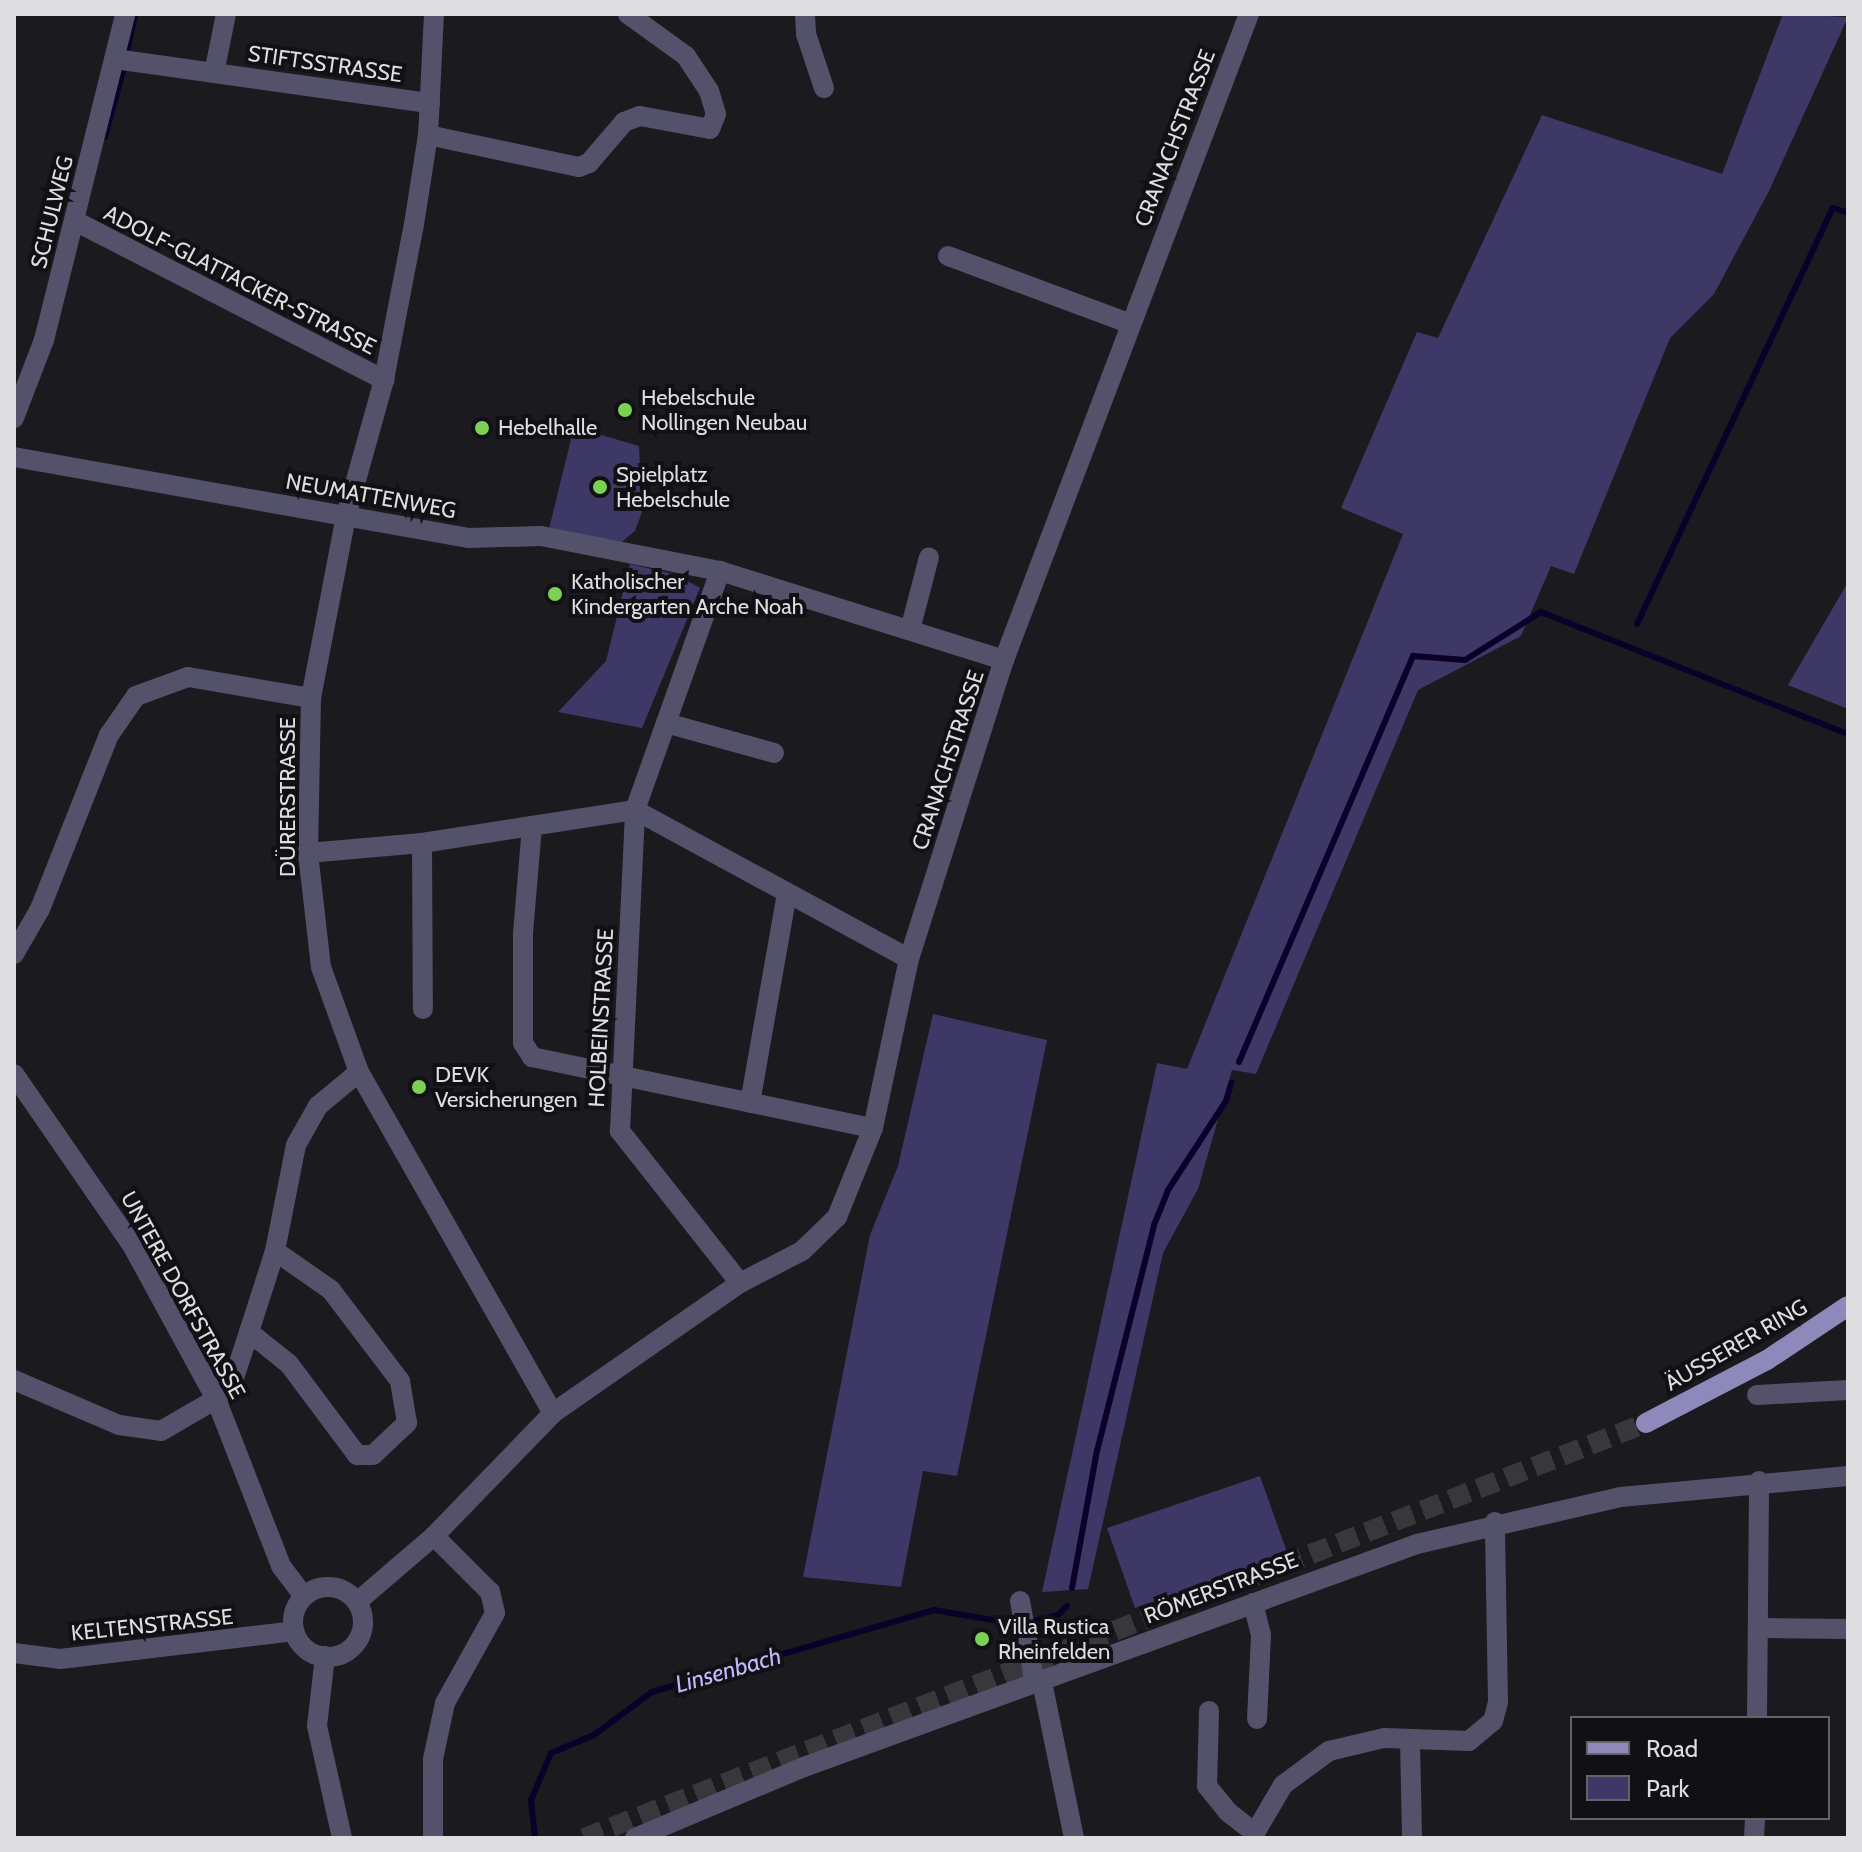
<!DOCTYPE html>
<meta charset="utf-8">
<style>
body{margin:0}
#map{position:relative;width:1862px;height:1852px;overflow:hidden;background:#1a1a1f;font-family:Cabin,sans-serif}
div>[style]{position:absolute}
.green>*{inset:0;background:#3d3866}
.stream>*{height:6px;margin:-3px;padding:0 3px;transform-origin:3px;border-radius:3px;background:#0b002a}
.major-tunnel>*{height:20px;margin-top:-10px;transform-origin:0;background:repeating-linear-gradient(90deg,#37373c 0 20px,transparent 0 30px)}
.minor>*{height:20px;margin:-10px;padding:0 10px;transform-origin:10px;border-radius:10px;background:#53526a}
.minor>.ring{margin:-10px;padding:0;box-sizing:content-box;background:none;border:20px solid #53526a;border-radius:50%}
.major>*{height:20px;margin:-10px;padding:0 10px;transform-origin:10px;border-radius:10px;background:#8d8abb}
.dots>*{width:22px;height:22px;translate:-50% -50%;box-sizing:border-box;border:4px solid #111115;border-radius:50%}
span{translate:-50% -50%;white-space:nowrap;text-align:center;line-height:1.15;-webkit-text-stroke:8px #111115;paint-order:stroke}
.street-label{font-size:22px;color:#dedee1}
.poi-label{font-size:22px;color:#dedee1}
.left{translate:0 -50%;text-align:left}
.water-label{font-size:24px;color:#bebafc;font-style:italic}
.frame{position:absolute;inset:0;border:16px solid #dedee1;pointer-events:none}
.legend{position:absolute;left:1570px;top:1716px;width:260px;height:104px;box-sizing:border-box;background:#111115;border:2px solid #636367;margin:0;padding:10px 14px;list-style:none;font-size:24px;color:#dedee1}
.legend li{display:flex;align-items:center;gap:16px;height:40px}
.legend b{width:40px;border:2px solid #636367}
</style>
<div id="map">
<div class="green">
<div style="clip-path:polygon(1783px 14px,1848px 17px,1769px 191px,1714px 294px,1670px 338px,1574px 574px,1551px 566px,1521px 636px,1418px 690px,1256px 1074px,1232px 1070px,1198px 1189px,1163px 1253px,1088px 1589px,1042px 1592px,1157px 1063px,1187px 1069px,1403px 534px,1341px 508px,1417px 332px,1438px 338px,1542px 115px,1722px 174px)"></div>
<div style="clip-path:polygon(574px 427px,639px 446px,642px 512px,635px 531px,618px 545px,547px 537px)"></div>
<div style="clip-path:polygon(630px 564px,677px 575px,700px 588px,642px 728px,558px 712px,606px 661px)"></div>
<div style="clip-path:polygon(1848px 582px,1848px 709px,1788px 685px)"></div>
<div style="clip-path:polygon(933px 1014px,1047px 1040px,957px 1476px,923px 1471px,901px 1587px,803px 1577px,870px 1235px,898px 1166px)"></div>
<div style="clip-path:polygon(1260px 1476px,1288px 1555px,1135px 1608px,1107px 1528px)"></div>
</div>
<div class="stream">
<div style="left:128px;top:48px;width:35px;rotate:-78deg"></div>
<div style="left:105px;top:137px;width:68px;rotate:-74.7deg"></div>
<div style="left:1637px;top:624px;width:460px;rotate:-64.8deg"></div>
<div style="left:1833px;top:208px;width:16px;rotate:18deg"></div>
<div style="left:1239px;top:1062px;width:442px;rotate:-66.8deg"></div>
<div style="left:1413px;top:656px;width:52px;rotate:4.4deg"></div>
<div style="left:1465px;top:660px;width:90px;rotate:-32.3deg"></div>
<div style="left:1541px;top:612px;width:330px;rotate:21.7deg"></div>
<div style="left:1072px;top:1588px;width:139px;rotate:-79.7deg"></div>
<div style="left:1097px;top:1451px;width:233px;rotate:-75.8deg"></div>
<div style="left:1154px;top:1225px;width:38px;rotate:-68deg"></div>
<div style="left:1168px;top:1190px;width:106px;rotate:-56.9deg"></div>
<div style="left:1226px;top:1101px;width:19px;rotate:-74deg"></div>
<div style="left:1034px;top:1621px;width:25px;rotate:-14deg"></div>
<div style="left:1058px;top:1615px;width:13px;rotate:-45deg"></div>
<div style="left:535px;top:1838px;width:38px;rotate:-96deg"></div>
<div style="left:531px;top:1800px;width:51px;rotate:-66.9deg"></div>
<div style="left:551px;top:1753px;width:47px;rotate:-22.7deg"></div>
<div style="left:594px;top:1735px;width:72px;rotate:-36.6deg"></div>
<div style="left:652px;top:1692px;width:294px;rotate:-16.2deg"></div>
<div style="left:934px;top:1610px;width:72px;rotate:9.6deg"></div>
</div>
<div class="major-tunnel">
<div style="left:584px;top:1838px;width:1140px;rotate:-21.34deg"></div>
</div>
<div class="minor">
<div style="left:434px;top:14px;width:121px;rotate:92.8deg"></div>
<div style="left:428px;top:135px;width:90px;rotate:98.9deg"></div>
<div style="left:414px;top:224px;width:159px;rotate:100.9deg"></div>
<div style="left:384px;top:380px;width:141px;rotate:105.6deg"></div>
<div style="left:346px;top:516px;width:185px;rotate:100.9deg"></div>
<div style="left:311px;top:698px;width:155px;rotate:91.1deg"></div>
<div style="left:308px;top:853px;width:115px;rotate:83.5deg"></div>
<div style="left:321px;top:967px;width:112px;rotate:70.1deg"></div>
<div style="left:359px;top:1072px;width:392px;rotate:60.4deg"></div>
<div style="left:805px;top:14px;width:20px;rotate:87deg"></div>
<div style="left:806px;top:34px;width:57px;rotate:71.6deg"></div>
<div style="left:115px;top:59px;width:318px;rotate:8deg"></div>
<div style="left:214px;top:73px;width:60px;rotate:-78.5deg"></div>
<div style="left:428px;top:135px;width:154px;rotate:12deg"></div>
<div style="left:579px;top:167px;width:11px;rotate:-22deg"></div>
<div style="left:589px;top:163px;width:54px;rotate:-49.5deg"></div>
<div style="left:624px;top:122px;width:17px;rotate:-21deg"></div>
<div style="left:640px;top:116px;width:71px;rotate:10.5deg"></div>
<div style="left:710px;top:129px;width:16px;rotate:-68deg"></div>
<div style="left:716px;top:114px;width:24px;rotate:-107deg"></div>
<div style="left:709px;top:91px;width:42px;rotate:-123.3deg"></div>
<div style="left:686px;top:56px;width:72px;rotate:-144.1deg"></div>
<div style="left:75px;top:221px;width:348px;rotate:27.2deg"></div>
<div style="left:948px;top:256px;width:195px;rotate:20.4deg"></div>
<div style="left:14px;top:418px;width:84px;rotate:-69deg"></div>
<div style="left:44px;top:340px;width:336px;rotate:-76deg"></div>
<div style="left:14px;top:457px;width:461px;rotate:10.1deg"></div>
<div style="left:468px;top:538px;width:73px;rotate:-1.6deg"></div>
<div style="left:541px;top:536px;width:182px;rotate:11.1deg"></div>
<div style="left:910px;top:630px;width:75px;rotate:-75.4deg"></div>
<div style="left:666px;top:723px;width:112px;rotate:15.5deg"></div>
<div style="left:532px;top:826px;width:107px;rotate:94.8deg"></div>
<div style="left:523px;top:933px;width:110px;rotate:90deg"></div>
<div style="left:523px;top:1043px;width:17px;rotate:57deg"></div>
<div style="left:532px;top:1057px;width:348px;rotate:11.8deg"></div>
<div style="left:422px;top:843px;width:166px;rotate:89.7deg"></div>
<div style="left:308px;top:853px;width:114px;rotate:-5deg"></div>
<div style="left:422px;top:843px;width:216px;rotate:-8.8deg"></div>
<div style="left:635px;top:810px;width:312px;rotate:28.5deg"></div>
<div style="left:14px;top:954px;width:52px;rotate:-60deg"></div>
<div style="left:40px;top:909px;width:187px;rotate:-68.4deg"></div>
<div style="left:109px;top:735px;width:47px;rotate:-55.3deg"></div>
<div style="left:136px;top:696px;width:55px;rotate:-20.1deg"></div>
<div style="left:188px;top:677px;width:125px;rotate:9.7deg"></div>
<div style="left:14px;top:1074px;width:208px;rotate:55.4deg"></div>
<div style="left:132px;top:1245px;width:175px;rotate:61.4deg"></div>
<div style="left:216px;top:1399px;width:179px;rotate:68.7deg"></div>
<div style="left:281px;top:1566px;width:38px;rotate:53deg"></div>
<div style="left:750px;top:1103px;width:213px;rotate:-80deg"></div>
<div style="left:740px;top:1283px;width:194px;rotate:-128.3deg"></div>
<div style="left:620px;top:1131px;width:321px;rotate:-87.3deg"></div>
<div style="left:635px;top:810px;width:254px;rotate:-70.4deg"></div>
<div style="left:720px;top:571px;width:298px;rotate:17.4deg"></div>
<div style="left:249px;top:1332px;width:85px;rotate:-72.2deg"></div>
<div style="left:14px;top:1380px;width:114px;rotate:23.2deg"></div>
<div style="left:119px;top:1425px;width:42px;rotate:8.1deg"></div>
<div style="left:161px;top:1431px;width:64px;rotate:-30.2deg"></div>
<div style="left:216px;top:1399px;width:28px;rotate:-49deg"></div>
<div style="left:234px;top:1378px;width:48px;rotate:-71.9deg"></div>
<div style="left:249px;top:1332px;width:51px;rotate:38.7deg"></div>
<div style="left:289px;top:1364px;width:114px;rotate:53.2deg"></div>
<div style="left:357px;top:1455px;width:16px"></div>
<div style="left:373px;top:1455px;width:47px;rotate:-43.3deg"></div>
<div style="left:407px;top:1423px;width:43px;rotate:-99.5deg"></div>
<div style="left:400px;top:1381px;width:114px;rotate:-127.2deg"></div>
<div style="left:331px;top:1290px;width:68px;rotate:-145.1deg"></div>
<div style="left:275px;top:1251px;width:108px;rotate:-78.8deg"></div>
<div style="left:296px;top:1145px;width:45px;rotate:-60.6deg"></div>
<div style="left:318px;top:1106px;width:53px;rotate:-39.7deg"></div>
<div style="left:1757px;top:1395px;width:91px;rotate:-3.1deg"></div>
<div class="ring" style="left:293px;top:1587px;width:50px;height:50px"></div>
<div style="left:1020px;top:1601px;width:84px;rotate:79.8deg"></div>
<div style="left:357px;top:1602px;width:101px;rotate:-40.6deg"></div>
<div style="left:434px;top:1536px;width:171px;rotate:-45.9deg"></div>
<div style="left:553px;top:1413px;width:228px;rotate:-34.8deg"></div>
<div style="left:740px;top:1283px;width:70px;rotate:-27.3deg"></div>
<div style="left:802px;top:1251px;width:49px;rotate:-44.2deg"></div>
<div style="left:837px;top:1217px;width:96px;rotate:-68deg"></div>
<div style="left:873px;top:1128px;width:173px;rotate:-78deg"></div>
<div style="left:909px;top:959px;width:314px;rotate:-72.4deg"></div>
<div style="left:1004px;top:660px;width:691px;rotate:-69.23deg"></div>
<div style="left:1253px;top:1603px;width:33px;rotate:76deg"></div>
<div style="left:1261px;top:1635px;width:84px;rotate:92.7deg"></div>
<div style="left:1760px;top:1628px;width:88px;rotate:0.7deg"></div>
<div style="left:14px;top:1653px;width:46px;rotate:7.4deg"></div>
<div style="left:60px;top:1659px;width:236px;rotate:-6.8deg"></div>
<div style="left:325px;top:1656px;width:70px;rotate:96.5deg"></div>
<div style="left:317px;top:1726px;width:115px;rotate:77.4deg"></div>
<div style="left:1042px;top:1682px;width:159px;rotate:78.4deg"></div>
<div style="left:1209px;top:1711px;width:75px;rotate:91.5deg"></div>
<div style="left:1207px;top:1786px;width:33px;rotate:51deg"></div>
<div style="left:1228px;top:1812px;width:34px;rotate:38deg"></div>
<div style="left:1757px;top:1718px;width:237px;rotate:-89.5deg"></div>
<div style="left:1410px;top:1741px;width:97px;rotate:88.8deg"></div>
<div style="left:433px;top:1838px;width:79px;rotate:-90deg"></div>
<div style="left:433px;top:1759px;width:57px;rotate:-77.9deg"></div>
<div style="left:445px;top:1703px;width:103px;rotate:-60.9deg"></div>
<div style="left:495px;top:1613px;width:22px;rotate:-103deg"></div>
<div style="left:490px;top:1592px;width:79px;rotate:-135deg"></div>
<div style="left:635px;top:1838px;width:183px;rotate:-22.8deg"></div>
<div style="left:804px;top:1767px;width:652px;rotate:-19.99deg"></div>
<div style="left:1417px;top:1544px;width:209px;rotate:-13deg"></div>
<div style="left:1621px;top:1497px;width:228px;rotate:-5.3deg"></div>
<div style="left:1252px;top:1838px;width:61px;rotate:-59.7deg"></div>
<div style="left:1283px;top:1785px;width:57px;rotate:-36.5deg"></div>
<div style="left:1329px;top:1751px;width:57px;rotate:-13.3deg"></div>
<div style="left:1384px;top:1738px;width:85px;rotate:2deg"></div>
<div style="left:1469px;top:1741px;width:31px;rotate:-40deg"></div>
<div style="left:1493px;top:1721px;width:20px;rotate:-75deg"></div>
<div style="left:1498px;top:1702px;width:180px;rotate:-91deg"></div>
<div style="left:1754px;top:1838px;width:20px;rotate:-87deg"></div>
</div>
<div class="major">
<div style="left:1646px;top:1423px;width:136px;rotate:-27.5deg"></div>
<div style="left:1767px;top:1360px;width:97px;rotate:-33.7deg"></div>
</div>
<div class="dots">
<div style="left:625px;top:410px;background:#7cd154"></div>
<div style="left:482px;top:428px;background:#7cd154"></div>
<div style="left:600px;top:487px;background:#7cd154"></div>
<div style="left:555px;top:594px;background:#7cd154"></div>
<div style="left:419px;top:1087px;background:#7cd154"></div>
<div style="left:982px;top:1639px;background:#7cd154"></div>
</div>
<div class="street-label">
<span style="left:325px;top:64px;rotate:8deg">STIFTSSTRASSE</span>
<span style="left:1175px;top:138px;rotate:-69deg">CRANACHSTRASSE</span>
<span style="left:52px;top:212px;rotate:-76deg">SCHULWEG</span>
<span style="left:240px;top:280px;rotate:27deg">ADOLF-GLATTACKER-STRASSE</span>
<span style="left:371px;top:496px;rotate:10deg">NEUMATTENWEG</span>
<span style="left:948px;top:760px;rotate:-72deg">CRANACHSTRASSE</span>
<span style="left:288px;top:797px;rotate:-90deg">DÜRERSTRASSE</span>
<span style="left:601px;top:1018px;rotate:-87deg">HOLBEINSTRASSE</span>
<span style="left:183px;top:1295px;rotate:61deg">UNTERE DORFSTRASSE</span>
<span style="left:1736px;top:1345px;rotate:-30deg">ÄUSSERER RING</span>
<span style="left:1221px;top:1588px;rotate:-21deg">RÖMERSTRASSE</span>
<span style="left:152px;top:1625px;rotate:-6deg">KELTENSTRASSE</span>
</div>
<div class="poi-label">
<span class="left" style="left:641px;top:410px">Hebelschule<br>Nollingen Neubau</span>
<span class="left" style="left:498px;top:428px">Hebelhalle</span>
<span class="left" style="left:616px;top:487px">Spielplatz<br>Hebelschule</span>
<span class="left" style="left:571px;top:594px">Katholischer<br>Kindergarten Arche Noah</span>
<span class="left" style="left:435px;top:1087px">DEVK<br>Versicherungen</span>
<span class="left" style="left:998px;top:1639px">Villa Rustica<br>Rheinfelden</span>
</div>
<div class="water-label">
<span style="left:728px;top:1670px;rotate:-16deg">Linsenbach</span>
</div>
<div class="frame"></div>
<ul class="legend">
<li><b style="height:10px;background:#8d8abb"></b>Road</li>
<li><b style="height:22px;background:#3d3866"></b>Park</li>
</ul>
</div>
